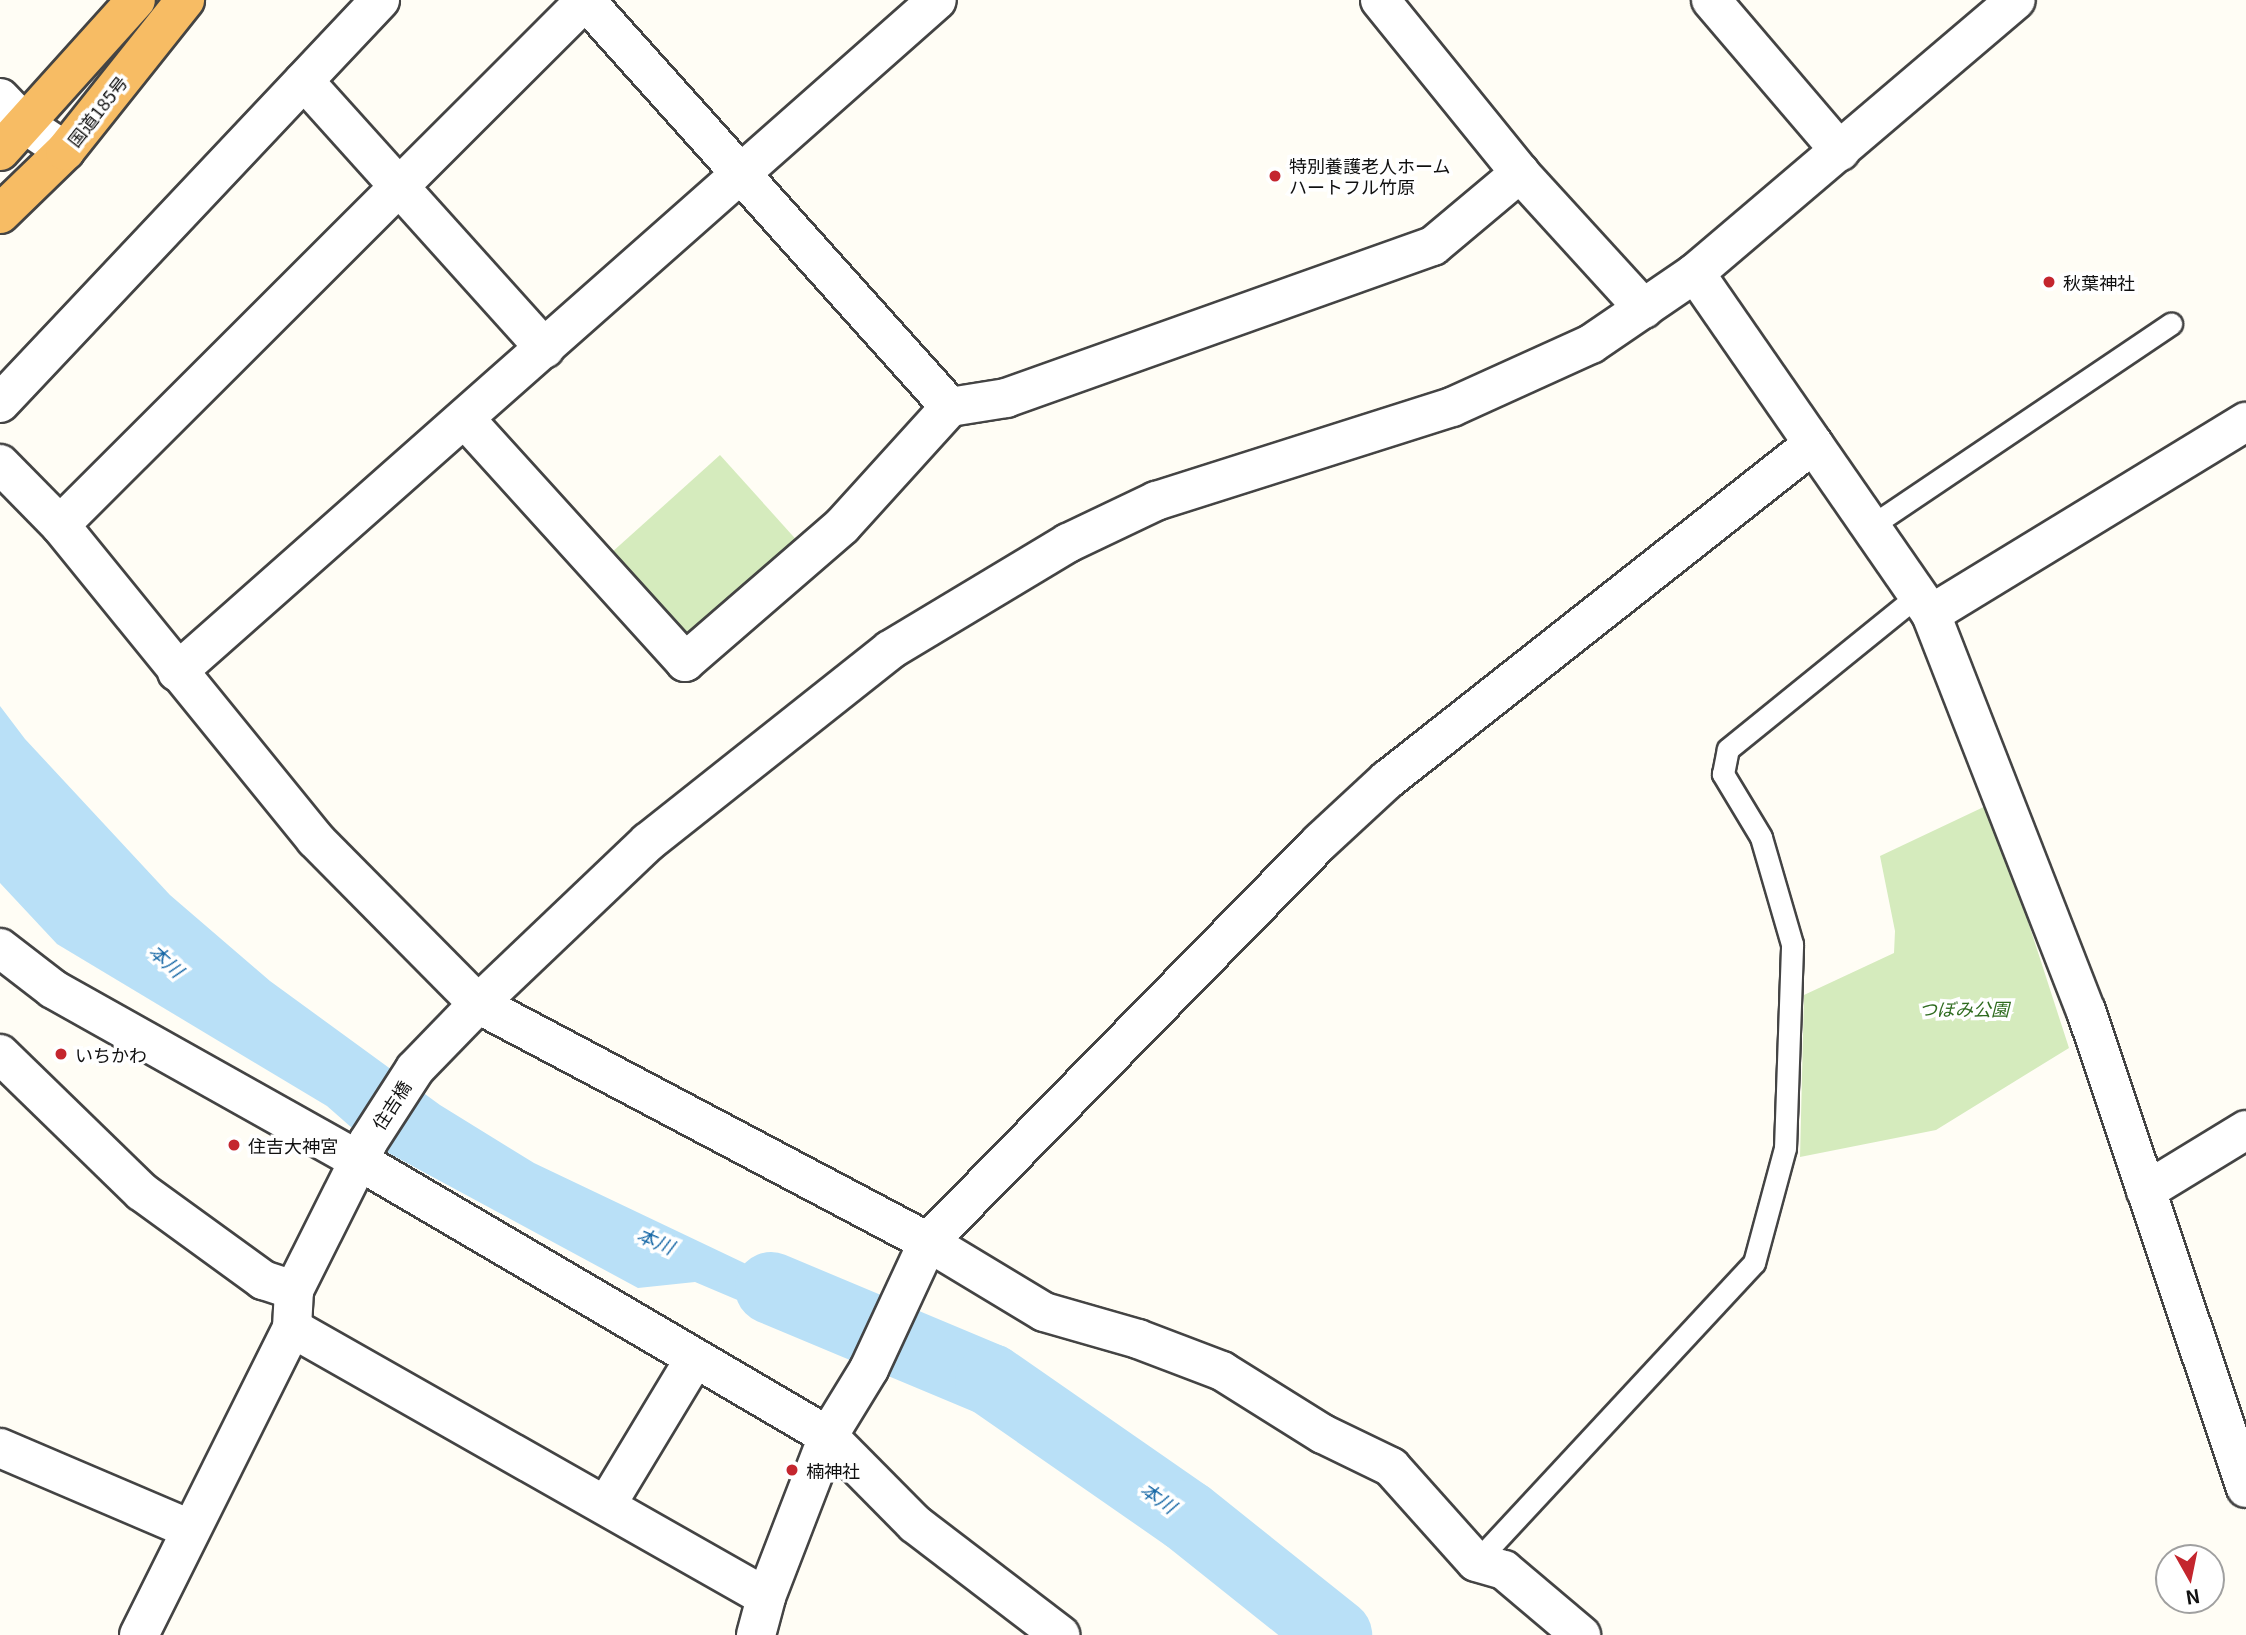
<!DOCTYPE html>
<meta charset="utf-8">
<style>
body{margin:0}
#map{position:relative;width:2246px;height:1635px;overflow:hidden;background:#fffdf5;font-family:Georgia,"Noto Sans JP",serif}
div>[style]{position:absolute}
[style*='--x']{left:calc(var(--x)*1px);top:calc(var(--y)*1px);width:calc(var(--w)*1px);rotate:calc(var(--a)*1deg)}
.green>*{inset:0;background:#d5ebbd;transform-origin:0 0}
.water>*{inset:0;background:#b9e0f7}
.river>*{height:72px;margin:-36px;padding:0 36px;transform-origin:36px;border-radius:36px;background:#b9e0f7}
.roads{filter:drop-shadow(2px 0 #444) drop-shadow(-2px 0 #444) drop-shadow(0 2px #444) drop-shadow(0 -2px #444)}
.service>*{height:21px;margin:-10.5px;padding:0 10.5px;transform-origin:10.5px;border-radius:10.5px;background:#fff}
.minor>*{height:38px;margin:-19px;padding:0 19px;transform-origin:19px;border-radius:19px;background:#fff}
.tertiary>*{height:38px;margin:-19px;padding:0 19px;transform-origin:19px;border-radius:19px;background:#fff}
.trunk>*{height:38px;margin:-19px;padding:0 19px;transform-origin:19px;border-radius:19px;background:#f7bc64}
.dots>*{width:19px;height:19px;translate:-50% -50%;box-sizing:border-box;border:4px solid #fff;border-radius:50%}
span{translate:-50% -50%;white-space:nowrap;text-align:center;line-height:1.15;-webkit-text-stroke:7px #fff;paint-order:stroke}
.street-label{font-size:18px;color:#111}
.poi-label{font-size:18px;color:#111}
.left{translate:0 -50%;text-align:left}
.park-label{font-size:18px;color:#2f6b1f;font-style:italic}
.water-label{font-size:19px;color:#1768a6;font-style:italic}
.north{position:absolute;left:2155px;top:1544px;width:70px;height:70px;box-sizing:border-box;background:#fff;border:2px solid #a0a0a0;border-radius:50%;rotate:171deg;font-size:19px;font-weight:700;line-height:28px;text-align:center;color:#111}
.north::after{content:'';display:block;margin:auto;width:24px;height:32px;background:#c4262e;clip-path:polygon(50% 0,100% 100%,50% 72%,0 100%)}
</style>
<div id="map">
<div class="green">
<i style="left:720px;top:455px;width:119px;height:144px;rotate:48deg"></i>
<i style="clip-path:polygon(1990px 804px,2069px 1048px,1936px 1130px,1800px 1157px,1804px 995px,1894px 953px,1895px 931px,1880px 856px)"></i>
</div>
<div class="water">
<i style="clip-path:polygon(0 706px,25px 739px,170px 895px,270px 981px,440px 1105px,534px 1163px,866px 1321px,853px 1349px,695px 1282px,638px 1288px,368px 1142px,327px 1106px,57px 944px,0 883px)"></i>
</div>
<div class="river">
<i style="--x:771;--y:1288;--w:238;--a:22.7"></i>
<i style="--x:991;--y:1380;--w:239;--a:34.8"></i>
<i style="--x:1187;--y:1516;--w:191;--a:38.6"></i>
</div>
<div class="roads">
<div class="service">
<i style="--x:1871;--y:526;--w:362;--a:-34"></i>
<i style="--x:1476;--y:1562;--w:408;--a:-47.1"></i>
<i style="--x:1754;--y:1263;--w:119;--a:-74.9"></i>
<i style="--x:1785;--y:1148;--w:204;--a:-88"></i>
<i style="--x:1792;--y:944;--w:111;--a:-106.2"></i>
<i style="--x:1761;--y:837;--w:74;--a:-121.1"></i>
<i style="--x:1723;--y:774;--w:25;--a:-79"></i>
<i style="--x:1728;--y:749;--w:245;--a:-39"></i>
</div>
<div class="minor">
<i style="--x:585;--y:0;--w:547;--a:48.11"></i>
<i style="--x:1711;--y:0;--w:199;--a:49.5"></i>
<i style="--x:304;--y:81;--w:360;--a:48"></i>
<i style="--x:0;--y:98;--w:37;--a:46"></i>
<i style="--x:26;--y:125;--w:47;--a:33.7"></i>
<i style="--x:0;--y:403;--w:554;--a:-46.68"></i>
<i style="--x:465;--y:419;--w:328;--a:47.8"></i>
<i style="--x:685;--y:662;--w:208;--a:-40.9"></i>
<i style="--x:842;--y:526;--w:161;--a:-47.8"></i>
<i style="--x:950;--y:407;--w:57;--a:-9.1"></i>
<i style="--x:1006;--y:398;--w:453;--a:-19.6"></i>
<i style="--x:1433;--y:246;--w:114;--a:-40"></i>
<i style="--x:0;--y:464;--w:86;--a:45.5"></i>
<i style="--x:60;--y:525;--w:405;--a:50.9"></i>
<i style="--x:315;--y:839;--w:232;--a:45.3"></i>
<i style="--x:478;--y:1004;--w:509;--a:27.87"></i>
<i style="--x:928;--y:1242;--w:135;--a:31.1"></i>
<i style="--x:1044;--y:1312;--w:98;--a:16"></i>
<i style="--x:1138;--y:1339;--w:90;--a:20.9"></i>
<i style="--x:1222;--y:1371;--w:119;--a:32"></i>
<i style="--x:1323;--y:1434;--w:76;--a:25.9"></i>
<i style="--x:1391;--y:1467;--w:127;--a:48.2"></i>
<i style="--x:1476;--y:1562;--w:29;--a:16"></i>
<i style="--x:1504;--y:1570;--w:101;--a:40.2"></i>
<i style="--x:60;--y:525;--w:742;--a:-44.95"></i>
<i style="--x:1931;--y:614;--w:369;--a:-31.4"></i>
<i style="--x:177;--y:672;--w:1014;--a:-41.48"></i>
<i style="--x:0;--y:1054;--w:198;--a:44.2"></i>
<i style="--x:142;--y:1192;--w:150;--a:36"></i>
<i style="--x:263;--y:1280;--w:33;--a:18"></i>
<i style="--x:2146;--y:1191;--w:117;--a:-31.4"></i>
<i style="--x:292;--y:1328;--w:545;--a:29.58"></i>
<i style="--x:0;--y:1448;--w:207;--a:23.1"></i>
<i style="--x:607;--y:1504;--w:170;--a:-58.9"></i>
<i style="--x:139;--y:1635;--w:343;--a:-63.5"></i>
<i style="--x:292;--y:1328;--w:38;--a:-87"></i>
<i style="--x:294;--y:1290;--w:165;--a:-63.4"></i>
<i style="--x:368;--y:1142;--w:87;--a:-57.2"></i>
<i style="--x:415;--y:1069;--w:91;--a:-45.9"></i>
<i style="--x:756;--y:1635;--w:39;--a:-75"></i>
<i style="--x:766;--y:1597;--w:173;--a:-68.9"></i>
<i style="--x:828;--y:1436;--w:79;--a:-58.5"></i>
<i style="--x:869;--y:1369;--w:140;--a:-65.1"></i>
<i style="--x:928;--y:1242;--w:560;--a:-45.58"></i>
<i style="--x:1320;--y:842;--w:91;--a:-42.8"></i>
<i style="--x:1387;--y:780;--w:543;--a:-38.26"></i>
</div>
<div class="tertiary">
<i style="--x:1380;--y:0;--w:223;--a:51"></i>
<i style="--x:1520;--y:173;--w:184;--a:47.6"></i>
<i style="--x:1695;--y:273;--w:415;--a:55.3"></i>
<i style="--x:1931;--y:614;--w:426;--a:68.7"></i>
<i style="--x:2086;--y:1011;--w:503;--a:71.46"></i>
<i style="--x:0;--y:948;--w:67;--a:37.7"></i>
<i style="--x:53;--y:989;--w:353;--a:29.3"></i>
<i style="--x:361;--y:1162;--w:541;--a:30.4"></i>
<i style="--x:828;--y:1436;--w:124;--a:45.3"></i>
<i style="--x:915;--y:1524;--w:183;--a:37.4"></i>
<i style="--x:478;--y:1004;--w:235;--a:-43.6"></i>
<i style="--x:648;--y:842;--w:309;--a:-38.4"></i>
<i style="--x:890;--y:650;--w:208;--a:-31"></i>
<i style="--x:1068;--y:543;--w:98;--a:-25.5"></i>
<i style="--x:1156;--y:501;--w:311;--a:-17.6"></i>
<i style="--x:1452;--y:407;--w:153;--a:-24.4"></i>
<i style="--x:1591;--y:344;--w:126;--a:-34.3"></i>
<i style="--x:1695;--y:273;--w:421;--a:-40.4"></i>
</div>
<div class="trunk">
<i style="--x:0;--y:151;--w:203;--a:-48"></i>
<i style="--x:0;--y:214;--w:91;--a:-44.1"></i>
<i style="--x:65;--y:151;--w:193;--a:-51.5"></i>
</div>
</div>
<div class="dots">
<i style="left:1275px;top:176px;background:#c4262e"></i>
<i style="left:2049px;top:282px;background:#c4262e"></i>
<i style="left:61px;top:1054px;background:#c4262e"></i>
<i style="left:234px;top:1145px;background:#c4262e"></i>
<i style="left:792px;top:1470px;background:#c4262e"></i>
</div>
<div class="street-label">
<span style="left:97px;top:111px;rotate:-52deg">国道185号</span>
<span style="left:391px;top:1105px;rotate:-57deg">住吉橋</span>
</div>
<div class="poi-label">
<span class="left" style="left:1289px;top:176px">特別養護老人ホーム<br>ハートフル竹原</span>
<span class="left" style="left:2063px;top:282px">秋葉神社</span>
<span class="left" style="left:75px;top:1054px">いちかわ</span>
<span class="left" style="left:248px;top:1145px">住吉大神宮</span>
<span class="left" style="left:806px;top:1470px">楠神社</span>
</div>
<div class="park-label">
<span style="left:1964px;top:1008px">つぼみ公園</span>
</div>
<div class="water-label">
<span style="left:167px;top:960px;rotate:42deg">本川</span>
<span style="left:656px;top:1240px;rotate:23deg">本川</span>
<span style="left:1159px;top:1497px;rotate:35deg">本川</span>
</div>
<div class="north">N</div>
</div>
